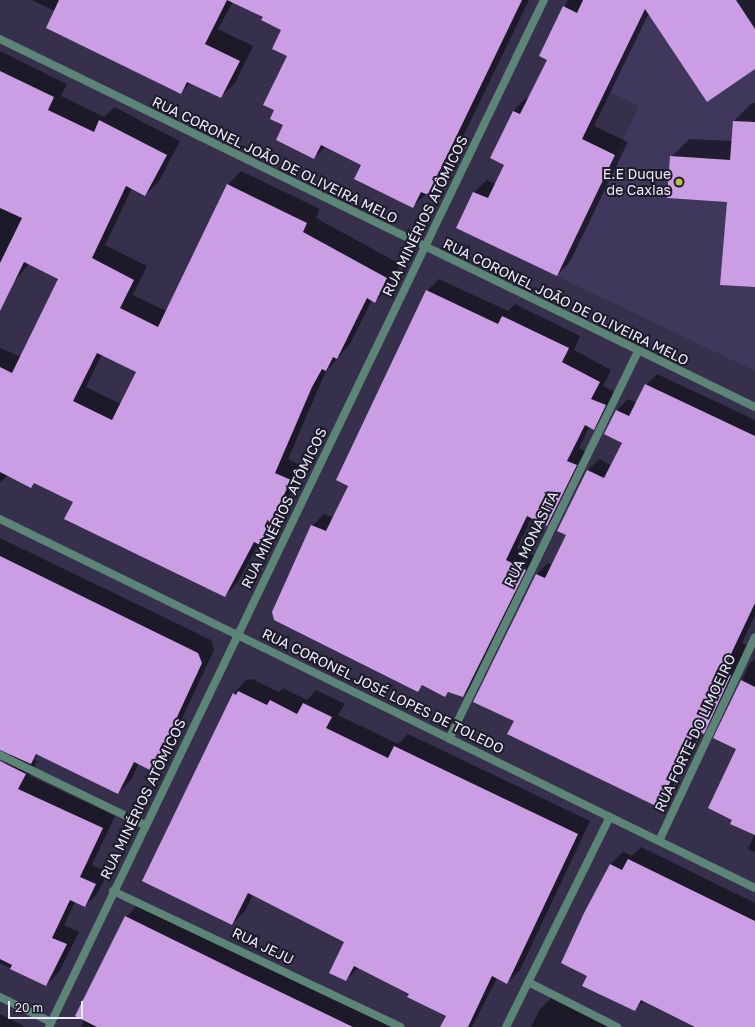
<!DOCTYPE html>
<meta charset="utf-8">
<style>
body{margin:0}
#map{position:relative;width:755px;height:1027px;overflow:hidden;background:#36304d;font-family:"Golos Text",sans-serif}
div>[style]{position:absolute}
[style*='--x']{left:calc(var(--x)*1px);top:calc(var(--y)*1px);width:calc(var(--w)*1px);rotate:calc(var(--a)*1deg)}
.built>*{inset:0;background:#3f385c}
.shadow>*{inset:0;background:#0007}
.building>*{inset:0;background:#cb9de5}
.street>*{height:8px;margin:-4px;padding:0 4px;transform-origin:4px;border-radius:4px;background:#5c8578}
.dots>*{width:11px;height:11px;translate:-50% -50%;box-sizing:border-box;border:2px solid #1d1b28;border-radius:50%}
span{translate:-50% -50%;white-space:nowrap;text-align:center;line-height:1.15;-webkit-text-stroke:4px #1d1b28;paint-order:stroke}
.street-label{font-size:14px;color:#edeafd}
.poi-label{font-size:14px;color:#edeafd}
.right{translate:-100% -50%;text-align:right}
.scale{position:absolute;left:8px;top:1001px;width:75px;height:18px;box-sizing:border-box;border:2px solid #edeafd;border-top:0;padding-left:5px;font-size:12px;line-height:14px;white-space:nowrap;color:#edeafd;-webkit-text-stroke:3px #1d1b28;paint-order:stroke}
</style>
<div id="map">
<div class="built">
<i style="clip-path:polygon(650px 0,755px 0,755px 371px,557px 276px,639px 106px,606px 90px)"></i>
</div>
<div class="shadow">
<i style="clip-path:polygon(32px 0,529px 0,442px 180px,413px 206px,362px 164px,325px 147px,314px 158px,284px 125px,275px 110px,288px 55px,283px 29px,264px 17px,233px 2px,218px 29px,253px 46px,235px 83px,221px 97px,191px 82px,181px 93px,55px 11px)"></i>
<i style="clip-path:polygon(568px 0,755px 0,755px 68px,649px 13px,594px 126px,628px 142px,570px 262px,557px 275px,458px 227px,474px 192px,487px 180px,496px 184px,505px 164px,513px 111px,526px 98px,529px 100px,548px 60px,540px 56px)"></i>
<i style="clip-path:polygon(evenodd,0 51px,67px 84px,61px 96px,104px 117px,114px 107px,180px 141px,159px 181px,145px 195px,132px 188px,105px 245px,147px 266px,133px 295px,166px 311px,228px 185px,241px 171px,320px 209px,316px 218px,400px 264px,389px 288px,375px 301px,372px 300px,350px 344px,325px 373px,288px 459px,303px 467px,273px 530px,259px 543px,238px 582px,225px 596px,74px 502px,35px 483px,31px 487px,8px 475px,0 483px,0 348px,21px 357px,59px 279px,29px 264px,12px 284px,0 278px,0 51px,102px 354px,137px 372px,121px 404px,86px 387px,102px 354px)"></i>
<i style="clip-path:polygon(752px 103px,755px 103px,755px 286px,728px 201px,671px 157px,689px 139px,733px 141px,734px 121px)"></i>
<i style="clip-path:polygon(439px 279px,508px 311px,515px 304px,580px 336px,574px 350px,611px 370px,603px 386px,617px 393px,606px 416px,594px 428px,590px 426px,579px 448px,588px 453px,559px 513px,547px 525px,532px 517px,517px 548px,537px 557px,475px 684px,463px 696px,449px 692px,445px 696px,423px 685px,418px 691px,312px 526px,324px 514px,334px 518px,427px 291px)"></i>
<i style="clip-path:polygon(evenodd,657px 374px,755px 420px,755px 615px,742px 643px,750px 647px,715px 721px,703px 732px,700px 731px,669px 794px,657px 806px,515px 721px,536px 575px,548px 563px,552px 565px,567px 535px,587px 471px,599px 459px,612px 466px,623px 442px,617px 410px,628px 399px,637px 403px,646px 385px,657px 374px,590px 471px,609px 480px,608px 481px,590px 473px,590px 471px)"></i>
<i style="clip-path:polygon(0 538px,211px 640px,214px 650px,164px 757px,152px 770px,139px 763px,131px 780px,118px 793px,39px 754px,34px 759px,37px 761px,30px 776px,115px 816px,92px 865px,108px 872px,97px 894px,85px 906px,75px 902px,64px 925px,79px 932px,59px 972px,46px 985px,0 963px,0 769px,12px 754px,0 736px)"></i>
<i style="clip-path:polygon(755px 658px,755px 852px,748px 849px,755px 834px,733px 820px,737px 748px,715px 738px,750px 663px)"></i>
<i style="clip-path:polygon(252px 679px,279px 692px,283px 688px,307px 700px,316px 690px,345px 704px,338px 715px,398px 744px,408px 734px,590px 821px,520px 970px,507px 983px,497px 978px,472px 1027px,443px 1027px,447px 1015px,359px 967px,346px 980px,346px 941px,253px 895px,245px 911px,232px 924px,143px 880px,234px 693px,246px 680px)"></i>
<i style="clip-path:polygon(641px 847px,755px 903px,755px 1027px,697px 1027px,644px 1000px,634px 1010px,588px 975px,584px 914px,611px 864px,623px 852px,632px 856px)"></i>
<i style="clip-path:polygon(139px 904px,392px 1027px,81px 1027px,126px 917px)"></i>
<i style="clip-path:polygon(552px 997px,614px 1027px,531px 1027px,540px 1009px)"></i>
<i style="clip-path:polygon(0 1014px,24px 1026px,23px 1027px,0 1027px)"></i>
</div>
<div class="building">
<i style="clip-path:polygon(59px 0,522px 0,428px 195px,421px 192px,413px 208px,354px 179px,361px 165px,321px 145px,314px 159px,276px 140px,283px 125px,270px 119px,274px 110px,263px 105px,287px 56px,272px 49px,281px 30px,261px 20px,263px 17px,227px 0,205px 44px,240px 61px,221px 98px,187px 82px,181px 94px,46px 28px)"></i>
<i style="clip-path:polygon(583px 0,736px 0,755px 29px,755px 69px,707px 102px,645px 9px,582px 139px,615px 155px,557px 276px,456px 228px,473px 192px,488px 198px,504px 165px,490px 158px,513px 111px,520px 114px,547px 60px,539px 56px,563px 6px,577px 13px)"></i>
<i style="clip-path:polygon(evenodd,0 71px,54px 97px,48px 110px,94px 132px,99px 120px,167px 155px,145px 196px,126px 186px,92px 258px,134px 280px,120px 308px,158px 327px,227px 184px,307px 223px,303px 232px,387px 278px,375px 303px,367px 298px,337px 359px,333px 357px,326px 371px,322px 369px,312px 387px,275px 473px,291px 480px,260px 545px,254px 542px,225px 597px,64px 519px,73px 502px,34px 483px,31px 488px,0 472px,0 367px,12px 373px,58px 279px,24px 262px,0 311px,0 263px,22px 218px,0 208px,0 71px,97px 353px,136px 372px,112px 420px,73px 401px,97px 353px)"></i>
<i style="clip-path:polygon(733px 121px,755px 122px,755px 287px,720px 285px,727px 202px,667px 198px,670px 156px,730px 160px)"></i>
<i style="clip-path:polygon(426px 290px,498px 324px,502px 316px,569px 348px,562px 362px,600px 382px,591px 399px,606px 405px,594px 430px,585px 425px,567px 461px,577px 465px,547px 526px,527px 516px,506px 560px,526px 570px,463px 697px,448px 692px,445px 697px,422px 685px,418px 692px,274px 620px,272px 612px,311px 525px,326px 531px,348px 486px,336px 480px)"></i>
<i style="clip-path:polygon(645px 384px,755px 436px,755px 603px,723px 671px,731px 675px,704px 734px,696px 730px,658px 807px,507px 734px,514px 721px,473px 702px,536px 574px,545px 578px,566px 535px,557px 531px,587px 470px,604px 478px,622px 443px,604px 434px,616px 410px,629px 416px)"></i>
<i style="clip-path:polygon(0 556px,198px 653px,202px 663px,152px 771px,134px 762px,118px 794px,36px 754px,31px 764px,0 750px)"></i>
<i style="clip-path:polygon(741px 680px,755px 687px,755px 835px,730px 824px,732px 820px,708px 808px,736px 749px,713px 738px)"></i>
<i style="clip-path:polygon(238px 691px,267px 705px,270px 700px,297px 714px,303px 703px,332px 717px,326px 728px,388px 758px,394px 746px,578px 834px,507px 984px,492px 976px,468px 1027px,440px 1027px,446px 1016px,407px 997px,409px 994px,354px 966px,346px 981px,329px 973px,344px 942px,248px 893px,232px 925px,142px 881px,233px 693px,236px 695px)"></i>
<i style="clip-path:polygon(0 761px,26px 774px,18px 789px,103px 828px,80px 877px,96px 884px,85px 907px,70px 900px,52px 938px,67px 944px,46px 986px,10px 969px,12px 965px,0 959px)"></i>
<i style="clip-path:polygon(628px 859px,755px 921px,755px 1027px,695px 1027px,641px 1000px,635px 1011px,582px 986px,587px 976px,561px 963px,584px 913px,610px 864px,622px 870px)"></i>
<i style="clip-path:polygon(125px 916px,245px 975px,353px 1027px,97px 1027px,75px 1016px)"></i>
</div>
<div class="street">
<i style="--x:0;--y:39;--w:840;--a:25.99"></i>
<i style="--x:0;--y:519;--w:840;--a:26.05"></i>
<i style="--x:449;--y:739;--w:431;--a:-64"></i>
<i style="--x:0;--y:755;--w:161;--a:25.8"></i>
<i style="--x:659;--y:841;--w:225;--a:-64.8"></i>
<i style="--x:113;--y:891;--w:318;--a:25.3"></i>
<i style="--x:528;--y:982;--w:100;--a:26.8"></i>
<i style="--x:0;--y:997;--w:57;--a:26.1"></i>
<i style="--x:49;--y:1027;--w:1140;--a:-64.27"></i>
<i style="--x:506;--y:1027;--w:234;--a:-63.7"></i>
</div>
<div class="dots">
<i style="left:679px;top:182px;background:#b9c046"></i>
</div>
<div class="street-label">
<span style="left:275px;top:160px;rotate:26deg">RUA CORONEL JOÃO DE OLIVEIRA MELO</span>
<span style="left:425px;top:216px;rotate:-64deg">RUA MINÉRIOS ATÔMICOS</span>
<span style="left:566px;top:302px;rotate:26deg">RUA CORONEL JOÃO DE OLIVEIRA MELO</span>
<span style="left:284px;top:508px;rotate:-64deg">RUA MINÉRIOS ATÔMICOS</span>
<span style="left:531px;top:539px;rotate:-64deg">RUA MONASITA</span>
<span style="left:383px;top:691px;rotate:26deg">RUA CORONEL JOSÉ LOPES DE TOLEDO</span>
<span style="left:695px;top:733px;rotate:-65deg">RUA FORTE DO LIMOEIRO</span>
<span style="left:143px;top:799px;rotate:-64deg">RUA MINÉRIOS ATÔMICOS</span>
<span style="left:263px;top:946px;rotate:26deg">RUA JEJU</span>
</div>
<div class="poi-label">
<span class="right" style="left:671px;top:182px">E.E Duque<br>de Caxias</span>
</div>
<div class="scale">20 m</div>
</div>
